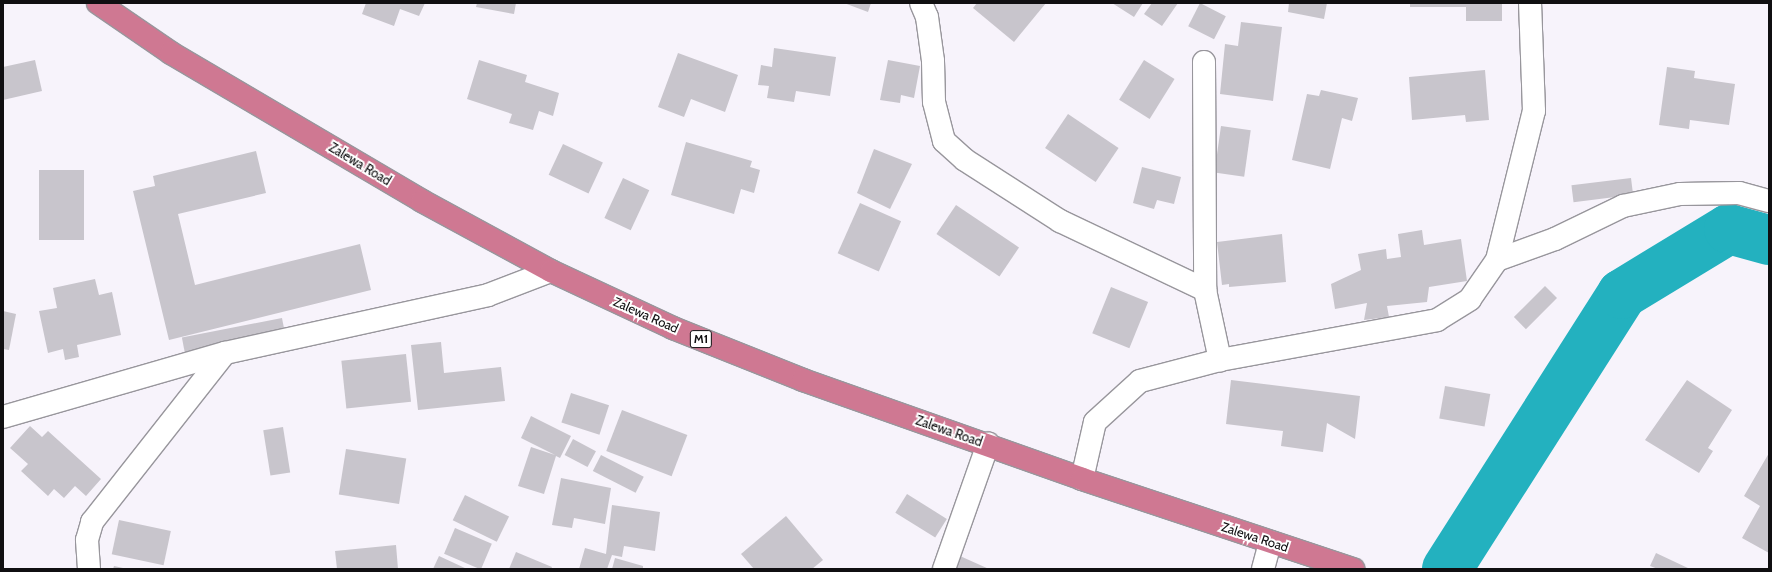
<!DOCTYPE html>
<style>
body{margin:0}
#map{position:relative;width:1772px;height:572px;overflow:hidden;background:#f7f3fb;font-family:Cabin,sans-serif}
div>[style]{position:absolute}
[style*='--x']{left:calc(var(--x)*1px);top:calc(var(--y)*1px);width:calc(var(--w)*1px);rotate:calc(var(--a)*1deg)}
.river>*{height:50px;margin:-25px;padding:0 25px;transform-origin:25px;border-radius:25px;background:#23b1bf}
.building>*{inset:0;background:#c8c5cc;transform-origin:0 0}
.roads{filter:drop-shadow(1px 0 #98969c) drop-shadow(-1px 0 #98969c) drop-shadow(0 1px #98969c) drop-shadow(0 -1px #98969c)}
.minor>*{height:22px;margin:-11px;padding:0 11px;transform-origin:11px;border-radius:11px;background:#fff}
.highway>*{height:22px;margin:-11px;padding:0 11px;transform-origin:11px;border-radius:11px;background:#cf7892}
span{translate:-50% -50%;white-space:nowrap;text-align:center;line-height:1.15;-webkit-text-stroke:4px #fff;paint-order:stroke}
.shield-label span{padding:1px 3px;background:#fff;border:1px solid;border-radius:3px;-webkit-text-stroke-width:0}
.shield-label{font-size:12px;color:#100f11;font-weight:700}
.street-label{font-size:13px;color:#100f11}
.frame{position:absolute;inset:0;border:4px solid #100f11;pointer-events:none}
</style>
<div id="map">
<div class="river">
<i style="--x:1447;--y:569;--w:326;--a:-57.5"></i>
<i style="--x:1622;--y:294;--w:125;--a:-31.3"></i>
<i style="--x:1729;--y:229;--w:41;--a:15.4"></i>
</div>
<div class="building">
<i style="clip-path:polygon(366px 3px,425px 3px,419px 16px,400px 9px,394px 26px,362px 14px)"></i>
<i style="clip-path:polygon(477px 3px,516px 3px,514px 14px,476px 7px)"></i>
<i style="clip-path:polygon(844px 3px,871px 3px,868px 12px)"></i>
<i style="clip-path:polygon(977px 3px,1046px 3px,1014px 42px,973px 8px)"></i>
<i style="clip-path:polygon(1112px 3px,1143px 3px,1134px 17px)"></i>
<i style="clip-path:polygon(1152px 3px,1178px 3px,1162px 26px,1144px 14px)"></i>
<i style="left:1200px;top:3px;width:29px;height:26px;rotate:27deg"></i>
<i style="clip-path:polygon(1289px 3px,1327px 3px,1324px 19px,1288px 12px)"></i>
<i style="clip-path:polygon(1410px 3px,1502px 3px,1502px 21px,1466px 21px,1466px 7px,1410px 7px)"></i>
<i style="clip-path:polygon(1241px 22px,1282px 27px,1273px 101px,1220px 94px,1225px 44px,1238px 46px)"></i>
<i style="clip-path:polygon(774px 48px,836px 57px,830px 96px,796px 91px,794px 102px,767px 98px,769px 86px,758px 85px,761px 65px,772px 67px)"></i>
<i style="clip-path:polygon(678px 53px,738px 75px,725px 112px,691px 99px,684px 117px,658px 107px)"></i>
<i style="clip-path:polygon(35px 60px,42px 91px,3px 100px,3px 67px)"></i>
<i style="clip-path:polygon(479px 60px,527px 75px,525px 82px,559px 93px,553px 116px,539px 111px,533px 130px,509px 123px,512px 114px,467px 99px)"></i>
<i style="clip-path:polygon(888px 60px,920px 66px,914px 98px,901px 95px,900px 103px,880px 100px)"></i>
<i style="left:1144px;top:60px;width:36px;height:47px;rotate:32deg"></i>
<i style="clip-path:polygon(1667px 67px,1695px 71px,1694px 78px,1735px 84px,1729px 125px,1690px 120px,1689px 129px,1659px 125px)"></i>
<i style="clip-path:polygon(1485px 70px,1489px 120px,1466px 122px,1465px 115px,1412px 120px,1409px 77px)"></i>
<i style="clip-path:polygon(1321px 90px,1358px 98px,1352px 121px,1342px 118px,1330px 169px,1292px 160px,1307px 94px,1319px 96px)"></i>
<i style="left:1068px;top:114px;width:61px;height:41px;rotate:34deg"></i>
<i style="left:1221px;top:126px;width:30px;height:47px;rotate:8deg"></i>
<i style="clip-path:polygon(686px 142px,752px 161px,750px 167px,760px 170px,754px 193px,741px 189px,734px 214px,671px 195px)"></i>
<i style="left:563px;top:144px;width:44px;height:34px;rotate:25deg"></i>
<i style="clip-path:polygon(874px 149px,912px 164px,890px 209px,857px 193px)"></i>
<i style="clip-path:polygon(256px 151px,266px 193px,178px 214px,195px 285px,360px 244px,371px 290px,169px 340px,133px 191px,155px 186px,153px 176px)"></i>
<i style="clip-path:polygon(1142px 167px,1181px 177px,1174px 204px,1157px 200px,1154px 209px,1133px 203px)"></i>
<i style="left:84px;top:170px;width:70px;height:45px;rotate:90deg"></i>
<i style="left:623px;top:178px;width:29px;height:44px;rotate:25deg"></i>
<i style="left:1631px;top:178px;width:17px;height:60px;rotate:83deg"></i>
<i style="left:860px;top:203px;width:45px;height:55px;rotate:24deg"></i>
<i style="left:956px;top:205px;width:76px;height:35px;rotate:34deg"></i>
<i style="clip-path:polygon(1422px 230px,1424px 245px,1461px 239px,1467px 281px,1429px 287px,1427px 302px,1387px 306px,1389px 317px,1364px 320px,1367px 303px,1335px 309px,1331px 284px,1361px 270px,1358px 254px,1386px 249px,1387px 259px,1401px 257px,1398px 234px)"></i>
<i style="clip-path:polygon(1282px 234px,1286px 282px,1229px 287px,1229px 284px,1222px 285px,1217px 242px)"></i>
<i style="clip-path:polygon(95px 279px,99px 295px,112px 292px,121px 335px,77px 345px,79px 357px,65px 360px,63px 349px,48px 353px,39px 311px,57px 308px,53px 288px)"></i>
<i style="left:1545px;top:286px;width:17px;height:44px;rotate:45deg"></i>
<i style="left:1111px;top:287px;width:40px;height:50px;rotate:22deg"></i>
<i style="clip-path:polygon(3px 311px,16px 314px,9px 350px,3px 349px)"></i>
<i style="left:282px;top:318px;width:16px;height:102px;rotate:79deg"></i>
<i style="clip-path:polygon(441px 342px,444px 373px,501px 367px,505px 401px,418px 410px,411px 345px)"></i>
<i style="left:406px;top:354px;width:48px;height:65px;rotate:84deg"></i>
<i style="clip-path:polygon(1231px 380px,1360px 396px,1355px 439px,1327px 423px,1323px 452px,1281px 446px,1283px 431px,1226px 424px)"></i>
<i style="clip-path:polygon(1687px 380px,1732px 410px,1708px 448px,1713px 451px,1699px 473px,1645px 440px)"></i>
<i style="left:1445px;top:386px;width:46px;height:33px;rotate:10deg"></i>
<i style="left:571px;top:393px;width:40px;height:31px;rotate:18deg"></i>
<i style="left:622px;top:410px;width:70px;height:44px;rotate:21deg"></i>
<i style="clip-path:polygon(531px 416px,571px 436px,560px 458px,556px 456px,544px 494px,518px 486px,531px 447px,555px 455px,521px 438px)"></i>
<i style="clip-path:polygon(30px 426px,42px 437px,48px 431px,101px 479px,86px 496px,75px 486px,64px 498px,54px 489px,48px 496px,21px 471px,28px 464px,10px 448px)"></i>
<i style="left:283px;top:427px;width:46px;height:20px;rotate:81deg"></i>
<i style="left:573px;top:439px;width:26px;height:18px;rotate:28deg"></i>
<i style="left:346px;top:449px;width:61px;height:46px;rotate:9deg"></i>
<i style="clip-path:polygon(1769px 453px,1769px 553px,1742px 538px,1760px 506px,1744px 496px)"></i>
<i style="left:601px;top:455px;width:48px;height:18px;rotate:27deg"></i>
<i style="clip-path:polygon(561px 478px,611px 488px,605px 524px,574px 518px,572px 528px,552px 525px)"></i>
<i style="left:907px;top:494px;width:47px;height:22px;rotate:32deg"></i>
<i style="left:465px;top:495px;width:49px;height:28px;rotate:26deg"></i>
<i style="clip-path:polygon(612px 505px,660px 512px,655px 551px,624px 546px,622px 557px,612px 555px,607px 569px,579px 569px,585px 548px,606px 554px)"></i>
<i style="clip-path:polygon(786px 516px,823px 560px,812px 569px,754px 569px,741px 554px)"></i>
<i style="left:119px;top:520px;width:53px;height:35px;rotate:12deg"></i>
<i style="left:455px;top:528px;width:40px;height:28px;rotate:23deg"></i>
<i style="clip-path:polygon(396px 545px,398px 569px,337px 569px,335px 551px)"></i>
<i style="clip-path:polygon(516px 552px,552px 567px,551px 569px,509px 569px)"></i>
<i style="clip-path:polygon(1656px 553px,1690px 569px,1658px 569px,1650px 566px)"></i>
<i style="clip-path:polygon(439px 556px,467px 569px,433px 569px)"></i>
<i style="clip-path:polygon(960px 556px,989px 569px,954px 569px)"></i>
<i style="clip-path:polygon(615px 558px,643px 566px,643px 569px,612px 569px)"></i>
<i style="clip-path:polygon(114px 566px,123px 568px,123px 569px,113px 569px)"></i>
</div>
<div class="roads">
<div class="minor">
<i style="--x:921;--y:3;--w:15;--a:67"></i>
<i style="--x:927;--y:17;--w:44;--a:82.2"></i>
<i style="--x:933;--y:61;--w:41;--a:88.6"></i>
<i style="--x:934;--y:102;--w:40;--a:75.6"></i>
<i style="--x:944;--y:141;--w:28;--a:42"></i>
<i style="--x:965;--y:160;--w:113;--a:32.7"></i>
<i style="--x:1060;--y:221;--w:161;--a:25.4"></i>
<i style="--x:1204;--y:62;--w:228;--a:89.7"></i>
<i style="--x:1205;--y:290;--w:72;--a:77.9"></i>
<i style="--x:1497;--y:260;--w:62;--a:-19.9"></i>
<i style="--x:1555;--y:239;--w:76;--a:-25.9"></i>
<i style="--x:1623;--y:206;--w:58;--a:-11.9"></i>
<i style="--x:1680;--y:194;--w:59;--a:-1"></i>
<i style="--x:1739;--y:193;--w:31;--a:15"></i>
<i style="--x:3;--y:417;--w:231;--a:-16.1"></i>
<i style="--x:225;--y:353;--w:269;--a:-12.4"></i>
<i style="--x:488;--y:295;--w:67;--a:-20.9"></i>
<i style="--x:1082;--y:479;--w:58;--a:-77.2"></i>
<i style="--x:1095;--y:422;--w:61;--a:-42.3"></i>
<i style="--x:1140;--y:381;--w:83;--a:-14.7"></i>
<i style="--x:1220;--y:360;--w:221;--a:-10.4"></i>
<i style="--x:1437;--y:320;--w:39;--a:-32"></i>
<i style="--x:1470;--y:299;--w:47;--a:-55.3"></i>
<i style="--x:1497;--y:260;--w:154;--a:-76.1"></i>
<i style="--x:1534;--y:111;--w:108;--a:-92.1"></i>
<i style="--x:89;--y:569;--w:29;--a:-94"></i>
<i style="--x:87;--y:540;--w:19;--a:-74"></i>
<i style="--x:92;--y:522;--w:215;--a:-51.8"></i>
<i style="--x:944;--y:569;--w:133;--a:-70.6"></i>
<i style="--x:1263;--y:569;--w:28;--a:-75"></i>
</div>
<div class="highway">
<i style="--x:98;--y:3;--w:88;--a:34.4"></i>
<i style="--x:171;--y:53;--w:291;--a:30.5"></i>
<i style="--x:422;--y:201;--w:147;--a:28.5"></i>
<i style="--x:551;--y:271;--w:135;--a:25"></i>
<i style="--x:673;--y:328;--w:140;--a:21.8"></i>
<i style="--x:803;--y:380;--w:296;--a:19.5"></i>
<i style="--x:1082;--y:479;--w:286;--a:18.4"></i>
</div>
</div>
<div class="shield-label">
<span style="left:701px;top:339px">M1</span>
</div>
<div class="street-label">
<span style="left:360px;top:164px;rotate:31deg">Zalewa Road</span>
<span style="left:646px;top:315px;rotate:24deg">Zalewa Road</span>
<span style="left:949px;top:431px;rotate:19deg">Zalewa Road</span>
<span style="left:1255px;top:537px;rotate:18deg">Zalewa Road</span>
</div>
<div class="frame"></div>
</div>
